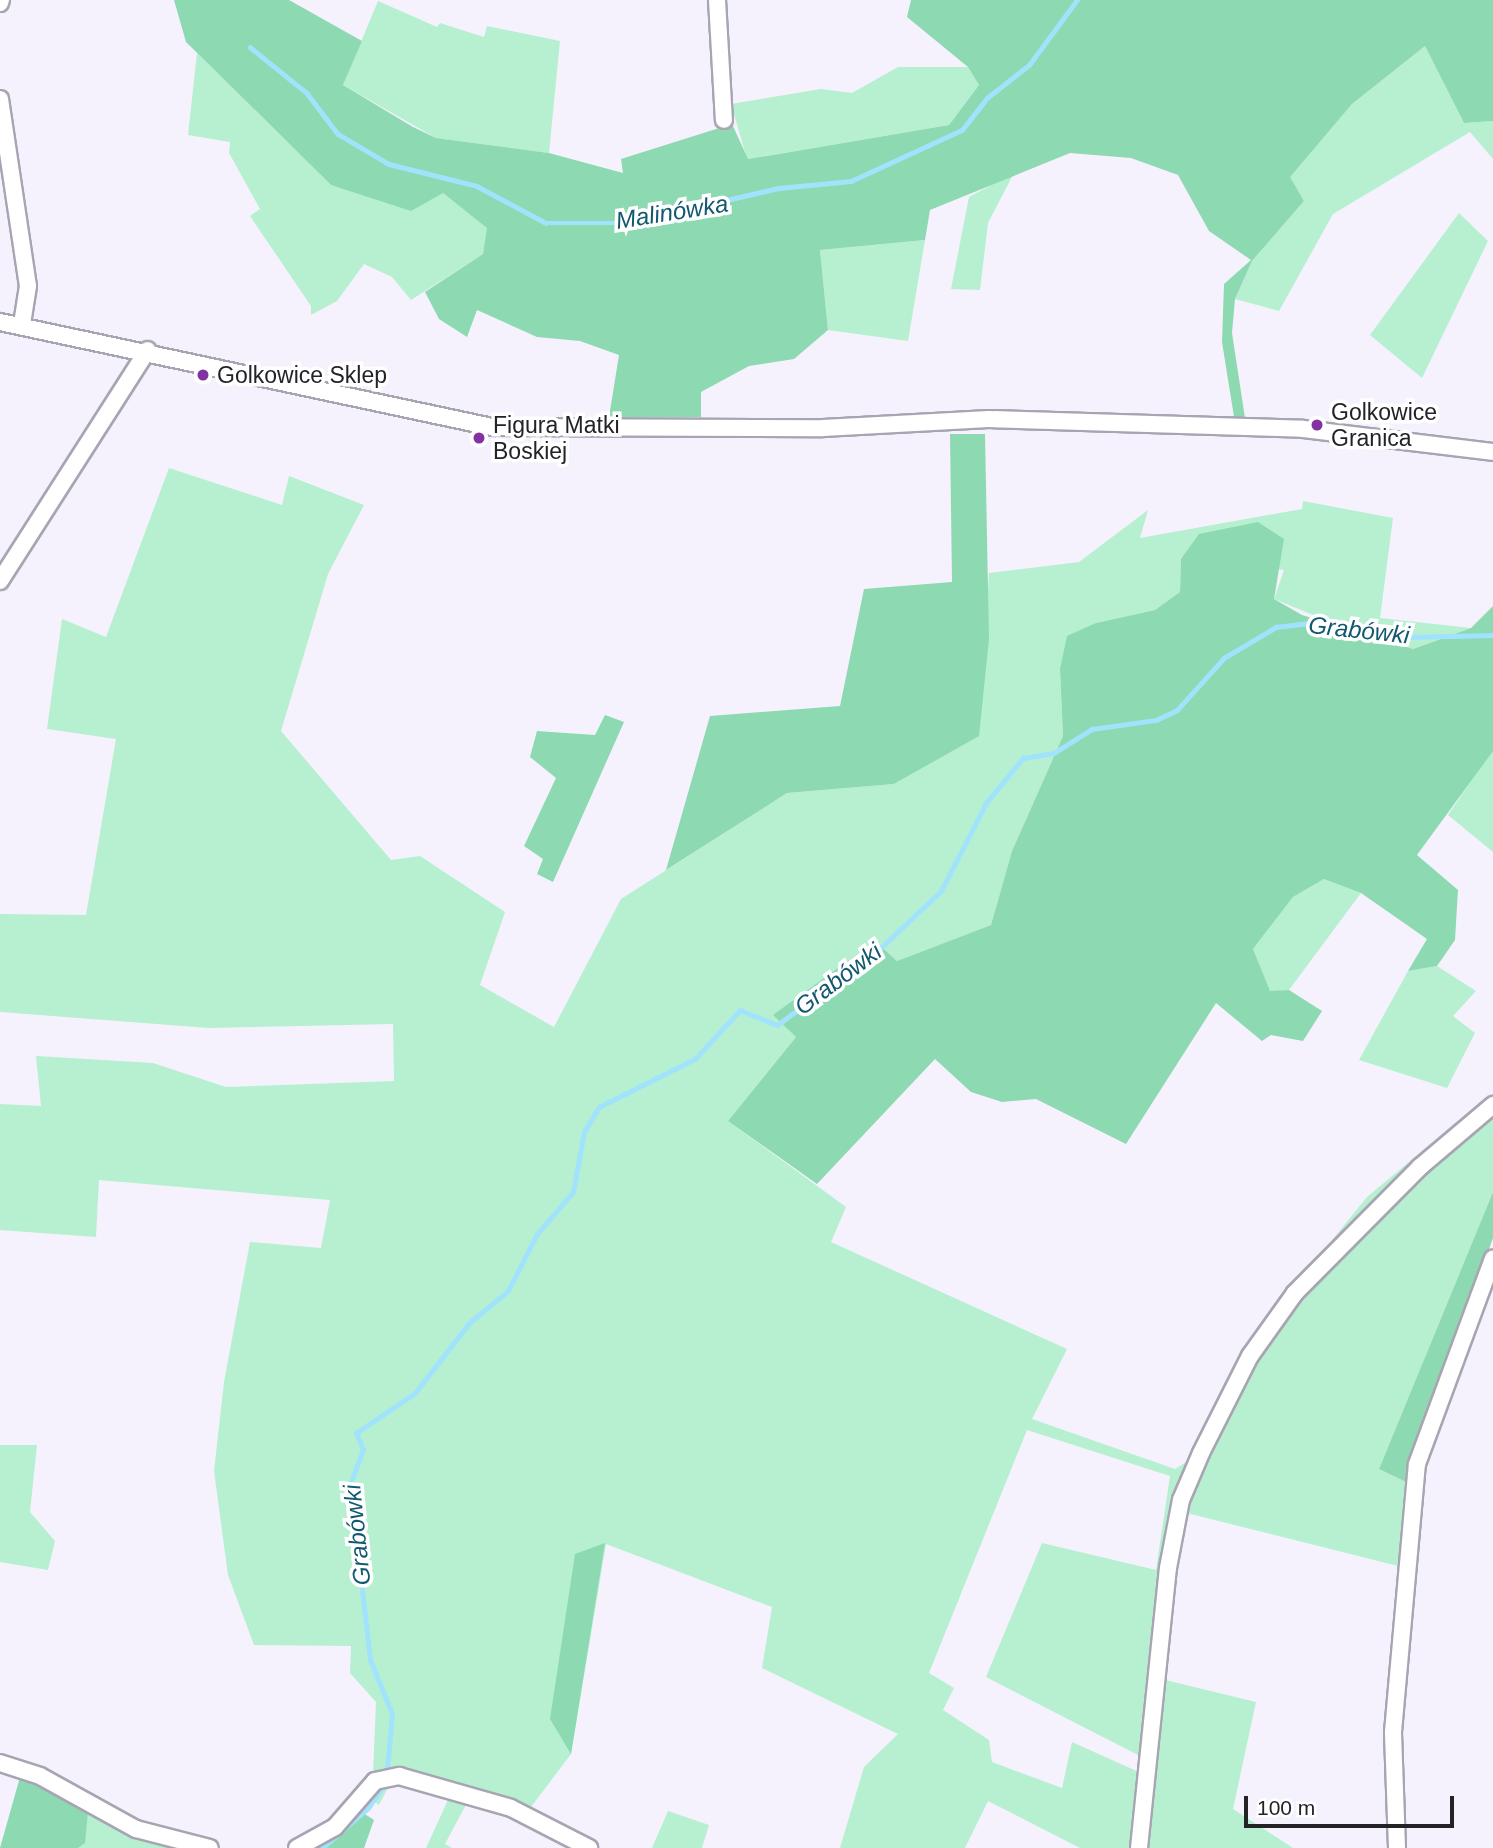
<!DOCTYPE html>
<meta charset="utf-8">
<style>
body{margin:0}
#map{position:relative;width:1493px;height:1848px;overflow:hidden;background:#f5f2fd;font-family:Arial,sans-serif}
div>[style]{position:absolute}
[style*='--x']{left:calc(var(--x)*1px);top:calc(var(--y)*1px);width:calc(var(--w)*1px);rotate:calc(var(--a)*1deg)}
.green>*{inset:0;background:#b6f0d0}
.forest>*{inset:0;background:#8dd9b1}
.stream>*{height:4.5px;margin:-2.25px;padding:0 2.25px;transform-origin:2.25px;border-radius:2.25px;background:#a1e3fd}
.roads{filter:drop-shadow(2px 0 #a8a5b2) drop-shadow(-2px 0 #a8a5b2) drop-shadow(0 2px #a8a5b2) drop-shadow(0 -2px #a8a5b2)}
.minor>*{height:16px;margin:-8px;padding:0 8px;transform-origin:8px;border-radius:8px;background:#fff}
.dots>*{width:19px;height:19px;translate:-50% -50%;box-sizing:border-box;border:4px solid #fff;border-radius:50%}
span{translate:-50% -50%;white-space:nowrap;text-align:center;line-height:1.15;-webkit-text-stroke:7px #fff;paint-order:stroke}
.poi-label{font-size:23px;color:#232227}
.left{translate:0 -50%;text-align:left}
.water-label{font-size:24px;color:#12586e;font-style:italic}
.scale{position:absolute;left:1244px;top:1796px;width:210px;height:32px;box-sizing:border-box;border:4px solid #232227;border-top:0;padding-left:9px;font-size:21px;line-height:24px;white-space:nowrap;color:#232227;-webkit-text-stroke:5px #fff;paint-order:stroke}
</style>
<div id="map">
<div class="green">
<i style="clip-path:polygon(378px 1px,437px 27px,440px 23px,484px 37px,487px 26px,560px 41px,549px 153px,436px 138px,343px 85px)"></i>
<i style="clip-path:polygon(1425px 46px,1464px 123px,1493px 121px,1493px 159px,1470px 132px,1333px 214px,1279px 311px,1235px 299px,1252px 261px,1304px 201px,1289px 177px,1352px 104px)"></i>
<i style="clip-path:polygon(197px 53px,331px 185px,443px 193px,488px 228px,483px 254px,411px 300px,392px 277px,364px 264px,337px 301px,311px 315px,311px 306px,250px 216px,260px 209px,229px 153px,230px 142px,188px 135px)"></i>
<i style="clip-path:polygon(898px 67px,968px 67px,979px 85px,949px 125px,747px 159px,731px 104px,821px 89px,852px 93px)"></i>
<i style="clip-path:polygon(1014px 173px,988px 223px,980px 290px,951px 289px,969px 197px)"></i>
<i style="clip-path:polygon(1459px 213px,1488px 241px,1422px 378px,1370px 335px)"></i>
<i style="clip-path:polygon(925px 240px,908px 341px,828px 330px,820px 250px)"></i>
<i style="clip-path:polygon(169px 468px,282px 505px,289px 476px,364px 505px,328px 574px,281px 731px,391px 860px,420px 856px,505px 912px,480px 985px,554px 1027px,621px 899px,787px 793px,894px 784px,978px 736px,989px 573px,1079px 562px,1148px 510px,1140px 538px,1302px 509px,1303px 501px,1393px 518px,1380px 618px,1471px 628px,1413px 649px,1384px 644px,1274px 599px,1284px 570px,1181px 559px,1180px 592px,1155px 610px,1096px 623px,1060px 669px,1063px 736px,1012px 851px,991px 925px,897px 961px,874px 941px,774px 1015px,796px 1037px,728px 1121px,846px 1207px,831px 1242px,1067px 1349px,1032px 1419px,1175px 1469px,1188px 1461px,1165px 1572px,1142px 1757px,986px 1677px,1042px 1543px,1156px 1570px,1170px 1476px,1027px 1430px,929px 1673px,954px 1688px,943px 1710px,989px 1740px,992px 1762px,1062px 1788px,1072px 1742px,1141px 1773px,1135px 1848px,1080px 1848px,988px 1801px,965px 1848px,840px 1848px,864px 1767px,898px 1734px,762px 1668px,772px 1607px,606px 1544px,571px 1754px,528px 1811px,373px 1774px,376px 1702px,350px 1673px,351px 1646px,254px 1645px,228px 1575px,214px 1471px,224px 1382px,250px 1242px,321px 1248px,330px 1200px,99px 1180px,96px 1237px,0 1230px,0 1104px,41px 1106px,36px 1056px,153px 1063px,226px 1087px,394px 1081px,393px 1024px,209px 1028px,0 1012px,0 914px,86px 915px,116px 739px,47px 729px,62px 619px,106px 637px)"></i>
<i style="clip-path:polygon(1492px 750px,1493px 751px,1493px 852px,1448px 815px)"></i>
<i style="clip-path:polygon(1324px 879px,1361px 893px,1289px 990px,1269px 992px,1253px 949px,1293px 897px)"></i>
<i style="clip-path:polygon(1437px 966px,1476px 991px,1453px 1016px,1475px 1033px,1447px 1088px,1359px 1060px,1408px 971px)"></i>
<i style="clip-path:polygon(1493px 1110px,1493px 1192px,1379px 1469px,1406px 1482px,1398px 1566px,1183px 1512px,1242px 1380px,1276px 1328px,1338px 1252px)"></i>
<i style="clip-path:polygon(1458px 1121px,1295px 1288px,1256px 1334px,1367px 1197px)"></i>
<i style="clip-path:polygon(0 1445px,37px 1445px,30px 1512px,55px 1541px,48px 1570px,0 1562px)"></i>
<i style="clip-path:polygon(1157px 1678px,1256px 1702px,1233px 1809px,1293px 1848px,1141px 1848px)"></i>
<i style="clip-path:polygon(398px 1779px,469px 1799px,445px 1844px,452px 1848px,426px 1848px,448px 1800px,402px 1785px,388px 1788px,379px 1805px,367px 1797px,381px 1783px)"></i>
<i style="clip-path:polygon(668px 1811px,709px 1825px,702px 1848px,652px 1848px)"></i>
<i style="clip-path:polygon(88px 1812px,120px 1827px,188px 1848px,78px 1848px)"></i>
</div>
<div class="forest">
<i style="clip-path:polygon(174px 0,289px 0,362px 41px,343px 85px,413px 127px,436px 138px,549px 153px,623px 173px,621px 159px,732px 124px,748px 159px,949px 125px,979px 85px,968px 67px,907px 17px,911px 0,1493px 0,1493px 121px,1464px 123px,1425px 46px,1352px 104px,1290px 177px,1304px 201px,1252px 261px,1235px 299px,1232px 333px,1245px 418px,1234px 417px,1222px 342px,1224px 284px,1251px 260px,1209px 231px,1178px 175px,1131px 158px,1070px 153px,930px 210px,925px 240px,820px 250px,828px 330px,794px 359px,749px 366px,701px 392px,701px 417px,609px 417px,619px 355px,580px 341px,537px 337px,477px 310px,467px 337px,439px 319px,425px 292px,483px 254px,487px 228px,443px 193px,411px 211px,331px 185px,186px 42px)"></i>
<i style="clip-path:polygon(950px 434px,985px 434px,989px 639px,979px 736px,894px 784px,787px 793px,666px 870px,710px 716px,840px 706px,864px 589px,952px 582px)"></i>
<i style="clip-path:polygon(1258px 522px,1284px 539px,1274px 599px,1302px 615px,1413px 649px,1471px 628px,1493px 606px,1493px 751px,1417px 855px,1458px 890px,1455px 940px,1437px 966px,1408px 971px,1427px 939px,1361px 893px,1324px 879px,1293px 897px,1253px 949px,1270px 991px,1289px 990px,1322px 1011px,1303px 1041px,1271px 1035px,1262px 1041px,1216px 1003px,1126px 1144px,1036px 1099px,1002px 1102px,971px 1092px,935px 1059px,817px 1184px,728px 1121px,796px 1037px,773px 1015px,875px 941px,897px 961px,991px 925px,1012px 851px,1063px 736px,1060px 669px,1067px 636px,1096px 623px,1155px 610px,1180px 592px,1181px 559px,1199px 534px)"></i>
<i style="clip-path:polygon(605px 715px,624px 722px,553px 882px,537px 874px,543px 859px,524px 846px,556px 778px,530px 757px,537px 731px,595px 735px)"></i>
<i style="clip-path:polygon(1493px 1192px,1493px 1238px,1406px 1482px,1379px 1469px)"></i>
<i style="clip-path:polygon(605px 1543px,571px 1754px,550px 1719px,575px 1554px)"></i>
<i style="clip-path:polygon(20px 1777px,88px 1812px,85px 1843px,78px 1848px,0 1848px)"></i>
<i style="clip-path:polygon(357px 1809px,374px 1820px,364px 1848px,306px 1848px)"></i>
</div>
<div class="stream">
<i style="--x:250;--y:47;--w:73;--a:38.9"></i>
<i style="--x:307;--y:93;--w:51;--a:52.9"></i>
<i style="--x:338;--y:134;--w:59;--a:30.5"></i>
<i style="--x:389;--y:164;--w:91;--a:14"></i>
<i style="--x:477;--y:186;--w:78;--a:28.2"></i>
<i style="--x:546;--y:223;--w:82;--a:0"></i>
<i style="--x:628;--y:223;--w:155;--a:-13.1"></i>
<i style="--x:779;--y:188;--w:72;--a:-5.6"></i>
<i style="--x:851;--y:181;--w:122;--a:-24.7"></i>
<i style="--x:962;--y:130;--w:41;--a:-52"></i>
<i style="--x:987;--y:98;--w:53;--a:-38.2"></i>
<i style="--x:1029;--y:65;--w:81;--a:-53.6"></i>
<i style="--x:387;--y:1770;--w:56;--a:-84.9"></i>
<i style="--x:392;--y:1714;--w:58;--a:-112.2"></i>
<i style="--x:370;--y:1660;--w:176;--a:-96.5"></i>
<i style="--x:350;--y:1485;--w:37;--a:-70"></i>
<i style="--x:363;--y:1450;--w:18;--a:-112"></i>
<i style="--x:356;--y:1433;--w:71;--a:-34.1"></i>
<i style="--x:415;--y:1393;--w:90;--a:-52.2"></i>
<i style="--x:470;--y:1322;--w:49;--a:-39.2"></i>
<i style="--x:508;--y:1291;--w:64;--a:-63"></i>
<i style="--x:537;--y:1234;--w:55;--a:-49.4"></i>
<i style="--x:573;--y:1192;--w:61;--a:-79.6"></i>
<i style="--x:584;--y:1132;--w:29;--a:-59"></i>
<i style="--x:599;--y:1107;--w:107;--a:-26.6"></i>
<i style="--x:695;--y:1059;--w:67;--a:-47.4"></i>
<i style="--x:740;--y:1010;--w:40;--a:22"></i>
<i style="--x:777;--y:1025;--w:116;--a:-35.9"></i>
<i style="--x:871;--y:957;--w:96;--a:-43.3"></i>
<i style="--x:941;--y:891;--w:99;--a:-62.9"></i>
<i style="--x:986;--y:803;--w:58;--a:-50.6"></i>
<i style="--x:1023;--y:758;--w:31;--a:-9"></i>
<i style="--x:1054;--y:753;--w:45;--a:-32.3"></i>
<i style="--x:1092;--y:729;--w:65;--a:-8"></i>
<i style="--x:1156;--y:720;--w:23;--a:-25"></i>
<i style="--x:1177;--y:710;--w:70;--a:-47.9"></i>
<i style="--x:1224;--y:658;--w:61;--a:-30.8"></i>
<i style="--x:1276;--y:627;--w:31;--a:-7"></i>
<i style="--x:1307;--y:623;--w:102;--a:7.9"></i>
<i style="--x:1408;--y:637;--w:85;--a:-1.3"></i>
<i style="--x:322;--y:1848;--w:61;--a:-41"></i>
<i style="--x:368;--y:1808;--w:29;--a:-55"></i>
</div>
<div class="roads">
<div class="minor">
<i style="--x:717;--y:0;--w:120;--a:86.7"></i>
<i style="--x:0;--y:3;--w:3;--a:-72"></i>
<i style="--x:0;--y:99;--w:189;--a:81.5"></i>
<i style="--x:28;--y:286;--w:39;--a:99"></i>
<i style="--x:0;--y:322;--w:503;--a:12.05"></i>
<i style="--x:492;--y:427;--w:331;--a:0.2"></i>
<i style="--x:823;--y:428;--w:166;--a:-3.1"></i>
<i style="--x:989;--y:419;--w:314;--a:1.8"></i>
<i style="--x:1303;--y:429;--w:191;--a:6.9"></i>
<i style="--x:0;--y:581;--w:274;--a:-57.4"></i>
<i style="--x:0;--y:1763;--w:42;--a:18"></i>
<i style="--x:40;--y:1776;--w:110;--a:28.9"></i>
<i style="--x:136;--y:1829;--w:76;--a:14.4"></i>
<i style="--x:297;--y:1848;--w:43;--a:-28.9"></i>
<i style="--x:335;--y:1827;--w:61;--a:-49"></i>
<i style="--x:375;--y:1781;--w:25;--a:-12"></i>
<i style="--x:399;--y:1776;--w:116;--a:15.9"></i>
<i style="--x:511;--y:1808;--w:88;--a:27.1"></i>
<i style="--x:1139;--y:1848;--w:281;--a:-84.1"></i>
<i style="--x:1168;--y:1568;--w:69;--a:-79.2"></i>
<i style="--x:1181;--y:1500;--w:51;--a:-66.9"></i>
<i style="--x:1201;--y:1453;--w:109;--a:-63.2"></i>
<i style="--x:1250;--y:1356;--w:77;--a:-54.5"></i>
<i style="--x:1295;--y:1293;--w:177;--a:-45.2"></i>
<i style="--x:1420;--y:1167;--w:96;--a:-40.3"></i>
<i style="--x:1397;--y:1848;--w:116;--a:-92"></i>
<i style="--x:1393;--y:1732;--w:269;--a:-84.9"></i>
<i style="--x:1417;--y:1464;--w:219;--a:-69.7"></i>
</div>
</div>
<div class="dots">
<i style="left:203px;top:375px;background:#8332a2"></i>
<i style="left:1317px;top:425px;background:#8332a2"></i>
<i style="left:479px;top:438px;background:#8332a2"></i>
</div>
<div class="poi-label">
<span class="left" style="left:217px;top:375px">Golkowice Sklep</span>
<span class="left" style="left:1331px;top:425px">Golkowice<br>Granica</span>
<span class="left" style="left:493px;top:438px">Figura Matki<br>Boskiej</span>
</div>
<div class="water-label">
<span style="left:672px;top:212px;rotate:-9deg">Malinówka</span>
<span style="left:1359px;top:630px;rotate:6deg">Grabówki</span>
<span style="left:838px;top:979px;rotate:-37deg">Grabówki</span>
<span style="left:357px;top:1535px;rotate:-96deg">Grabówki</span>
</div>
<div class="scale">100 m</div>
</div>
